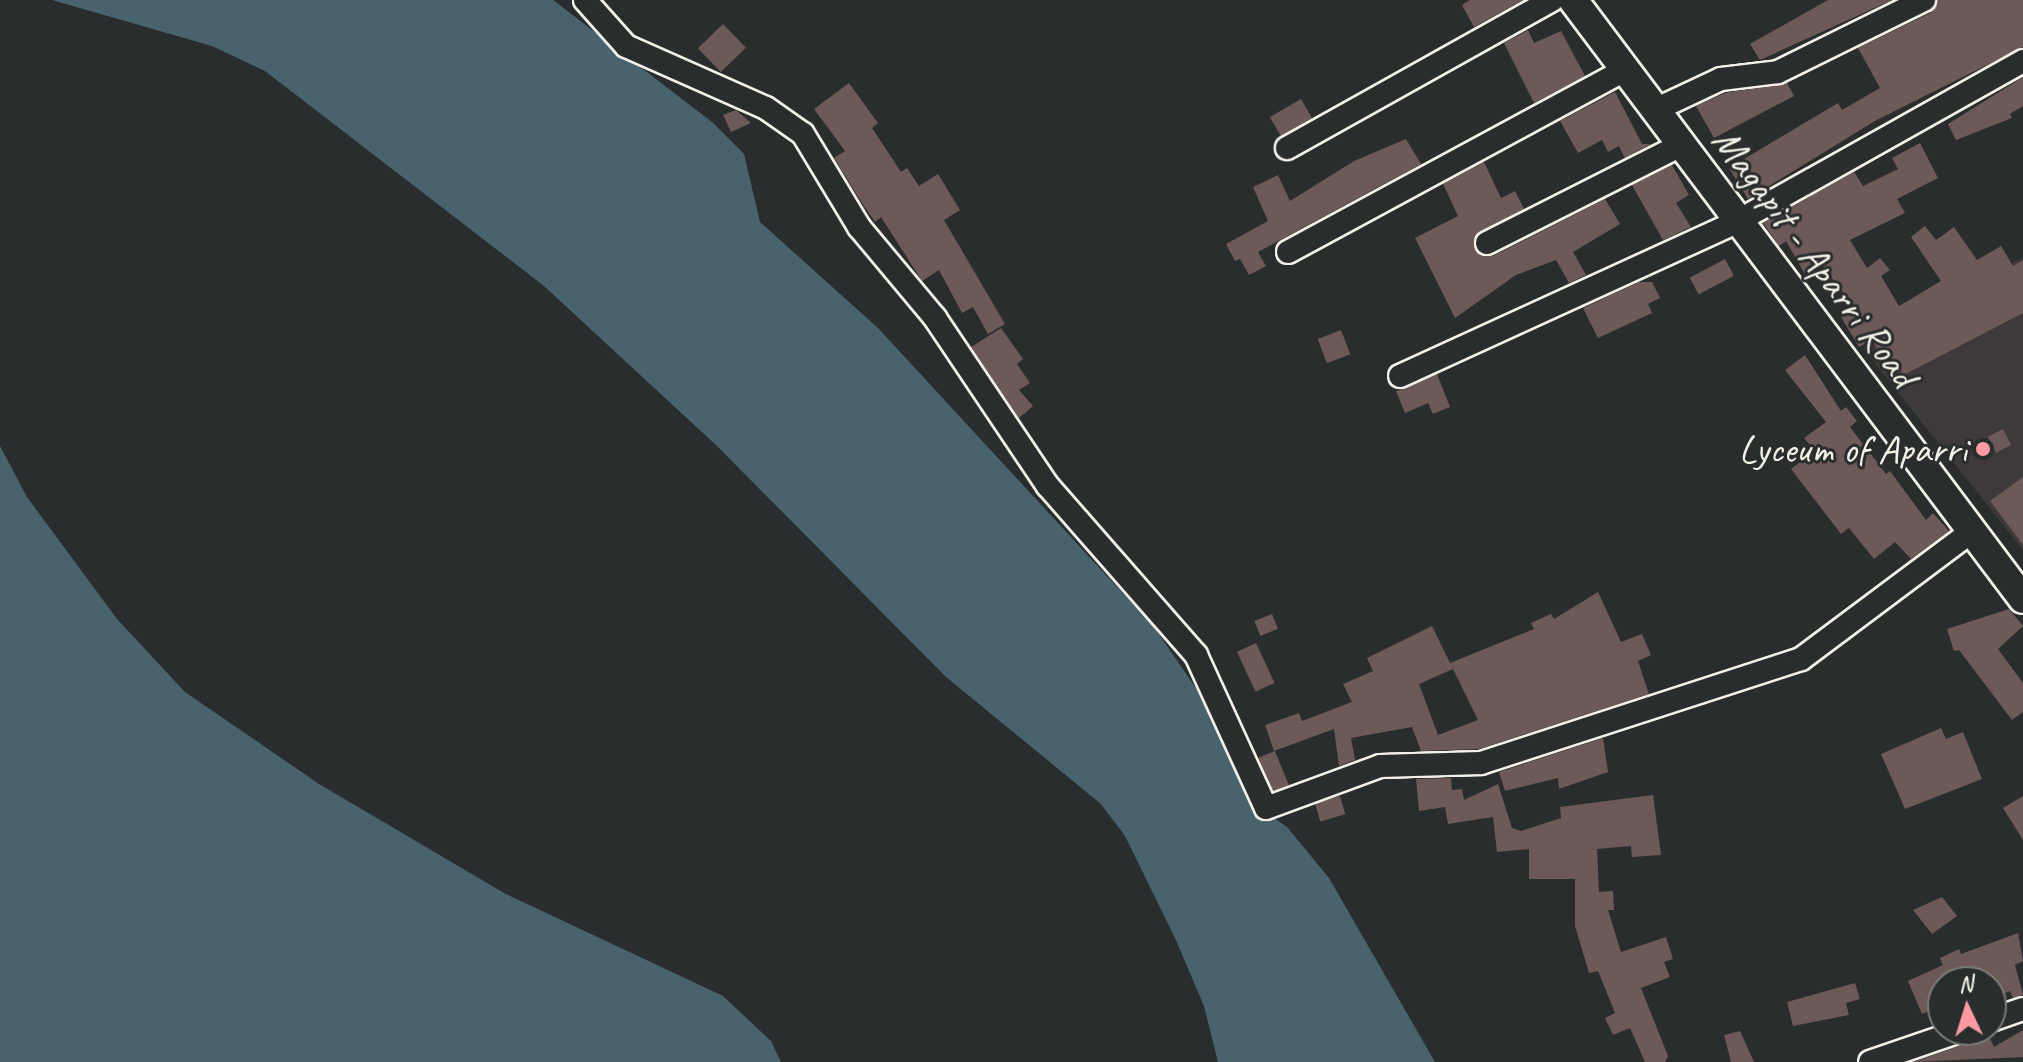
<!DOCTYPE html>
<style>
body{margin:0}
#map{position:relative;width:2023px;height:1062px;overflow:hidden;background:#2a2d2e;font-family:Caveat,sans-serif}
div>[style]{position:absolute}
[style*='--x']{left:calc(var(--x)*1px);top:calc(var(--y)*1px);width:calc(var(--w)*1px);rotate:calc(var(--a)*1deg)}
.built>*{inset:0;background:#3e3a3b}
.water>*{inset:0;background:#48636d}
.building>*{inset:0;background:#6c5958;transform-origin:0 0}
.roads{filter:drop-shadow(2px 0 #f4f1e8) drop-shadow(-2px 0 #f4f1e8) drop-shadow(0 2px #f4f1e8) drop-shadow(0 -2px #f4f1e8)}
.minor>*{height:22px;margin:-11px;padding:0 11px;transform-origin:11px;border-radius:11px;background:#2a2d2e}
.major>*{height:28px;margin:-14px;padding:0 14px;transform-origin:14px;border-radius:14px;background:#2a2d2e}
.dots>*{width:22px;height:22px;translate:-50% -50%;box-sizing:border-box;border:4px solid #2a2d2e;border-radius:50%}
span{translate:-50% -50%;white-space:nowrap;text-align:center;line-height:1.15;-webkit-text-stroke:6px #2a2d2e;paint-order:stroke}
.street-label{font-size:40px;color:#f4f1e8}
.poi-label{font-size:40px;color:#f4f1e8}
.right{translate:-100% -50%;text-align:right}
.north{position:absolute;left:1927px;top:966px;width:80px;height:80px;box-sizing:border-box;background:#2a2d2e;border:2px solid #7b7b78;border-radius:50%;rotate:356deg;font-size:22px;font-weight:700;line-height:32px;text-align:center;color:#f4f1e8}
.north::after{content:'';display:block;margin:auto;width:28px;height:36px;background:#ff9aa2;clip-path:polygon(50% 0,100% 100%,50% 72%,0 100%)}
</style>
<div id="map">
<div class="built">
<i style="clip-path:polygon(2023px 257px,2023px 550px,1863px 348px)"></i>
</div>
<div class="water">
<i style="clip-path:polygon(52px 0,553px 0,712px 122px,744px 154px,760px 222px,878px 328px,1154px 627px,1213px 713px,1264px 811px,1287px 827px,1329px 878px,1435px 1062px,1218px 1062px,1204px 1006px,1175px 938px,1125px 836px,1101px 804px,946px 677px,717px 446px,544px 286px,265px 71px,212px 46px)"></i>
<i style="clip-path:polygon(0 446px,27px 497px,117px 619px,185px 692px,319px 784px,504px 893px,723px 996px,771px 1041px,781px 1062px,0 1062px)"></i>
</div>
<div class="building">
<i style="clip-path:polygon(1470px 0,1523px 0,1474px 27px,1462px 5px)"></i>
<i style="clip-path:polygon(1828px 0,1892px 0,1760px 60px,1750px 44px)"></i>
<i style="clip-path:polygon(1938px 0,2023px 0,2023px 47px,1875px 121px,1748px 199px,1729px 168px,1838px 103px,1842px 110px,1880px 88px,1858px 48px,1930px 13px)"></i>
<i style="left:723px;top:24px;width:33px;height:35px;rotate:46deg"></i>
<i style="clip-path:polygon(1528px 30px,1534px 43px,1561px 31px,1585px 76px,1534px 103px,1504px 43px)"></i>
<i style="clip-path:polygon(2023px 77px,2023px 106px,2010px 114px,2012px 118px,1956px 140px,1948px 124px)"></i>
<i style="clip-path:polygon(849px 83px,878px 123px,872px 128px,901px 172px,907px 168px,919px 186px,938px 174px,960px 210px,944px 220px,1005px 324px,988px 334px,973px 307px,962px 313px,939px 270px,922px 281px,881px 217px,875px 222px,860px 200px,834px 158px,845px 151px,814px 109px)"></i>
<i style="clip-path:polygon(1787px 83px,1794px 96px,1714px 138px,1696px 106px,1725px 93px)"></i>
<i style="clip-path:polygon(1615px 92px,1642px 144px,1651px 144px,1625px 158px,1619px 146px,1608px 152px,1602px 140px,1578px 153px,1560px 121px)"></i>
<i style="left:1301px;top:99px;width:22px;height:36px;rotate:60deg"></i>
<i style="clip-path:polygon(736px 110px,751px 123px,731px 132px,723px 115px)"></i>
<i style="clip-path:polygon(1406px 139px,1421px 164px,1258px 252px,1266px 266px,1249px 275px,1240px 259px,1235px 261px,1226px 244px,1268px 221px,1253px 187px,1278px 175px,1290px 201px,1354px 161px)"></i>
<i style="clip-path:polygon(1920px 143px,1938px 178px,1897px 199px,1905px 213px,1850px 240px,1867px 268px,1880px 258px,1890px 270px,1881px 276px,1899px 306px,1941px 281px,1911px 237px,1925px 226px,1936px 240px,1954px 227px,1977px 260px,2001px 246px,2013px 266px,2023px 260px,2023px 313px,1896px 379px,1872px 340px,1859px 347px,1841px 317px,1855px 309px,1823px 266px,1806px 276px,1786px 241px,1779px 246px,1763px 223px,1854px 172px,1863px 186px,1898px 169px,1892px 158px)"></i>
<i style="clip-path:polygon(1484px 162px,1501px 198px,1515px 191px,1524px 209px,1476px 235px,1480px 255px,1493px 256px,1605px 199px,1620px 224px,1573px 252px,1586px 275px,1569px 283px,1556px 260px,1516px 275px,1455px 318px,1415px 238px,1458px 216px,1443px 184px)"></i>
<i style="clip-path:polygon(1672px 165px,1689px 195px,1676px 203px,1691px 227px,1663px 240px,1632px 185px)"></i>
<i style="left:1725px;top:259px;width:19px;height:40px;rotate:62deg"></i>
<i style="clip-path:polygon(1639px 282px,1652px 282px,1660px 298px,1648px 304px,1652px 313px,1598px 338px,1583px 308px)"></i>
<i style="clip-path:polygon(1001px 328px,1023px 359px,1017px 364px,1030px 383px,1019px 390px,1033px 406px,1019px 418px,971px 347px)"></i>
<i style="left:1341px;top:330px;width:26px;height:25px;rotate:69deg"></i>
<i style="clip-path:polygon(1805px 355px,1841px 411px,1846px 407px,1857px 421px,1850px 427px,1886px 474px,1890px 471px,1926px 520px,1933px 513px,1949px 531px,1911px 559px,1895px 542px,1874px 559px,1849px 528px,1841px 534px,1791px 469px,1815px 451px,1804px 438px,1826px 422px,1785px 370px)"></i>
<i style="clip-path:polygon(1437px 374px,1450px 407px,1433px 414px,1428px 403px,1405px 413px,1396px 391px)"></i>
<i style="left:2003px;top:429px;width:18px;height:17px;rotate:63deg"></i>
<i style="clip-path:polygon(2023px 477px,2023px 545px,1990px 501px)"></i>
<i style="clip-path:polygon(evenodd,1598px 592px,1621px 642px,1642px 634px,1651px 655px,1638px 661px,1649px 694px,1479px 749px,1421px 751px,1412px 727px,1351px 738px,1355px 760px,1339px 766px,1334px 729px,1274px 751px,1265px 725px,1299px 713px,1302px 721px,1352px 702px,1343px 684px,1373px 671px,1367px 658px,1432px 626px,1450px 663px,1534px 629px,1531px 623px,1551px 614px,1554px 619px,1598px 592px,1453px 669px,1478px 720px,1438px 735px,1419px 684px,1453px 669px)"></i>
<i style="clip-path:polygon(2009px 609px,2023px 626px,1998px 649px,2023px 683px,2023px 712px,2012px 720px,1959px 650px,1954px 651px,1947px 629px)"></i>
<i style="left:1272px;top:614px;width:16px;height:19px;rotate:68deg"></i>
<i style="left:1256px;top:643px;width:44px;height:21px;rotate:65deg"></i>
<i style="clip-path:polygon(1941px 728px,1946px 739px,1963px 732px,1982px 779px,1905px 809px,1881px 754px)"></i>
<i style="clip-path:polygon(1603px 738px,1608px 772px,1559px 789px,1558px 778px,1505px 791px,1499px 772px)"></i>
<i style="left:1275px;top:751px;width:37px;height:18px;rotate:68deg"></i>
<i style="clip-path:polygon(1451px 778px,1452px 790px,1462px 789px,1464px 800px,1498px 784px,1512px 828px,1521px 831px,1561px 818px,1560px 807px,1653px 795px,1661px 855px,1632px 857px,1631px 846px,1597px 849px,1599px 892px,1613px 891px,1614px 910px,1608px 910px,1621px 952px,1666px 937px,1673px 959px,1664px 962px,1670px 977px,1641px 988px,1668px 1056px,1665px 1062px,1645px 1062px,1630px 1028px,1613px 1035px,1605px 1018px,1615px 1013px,1598px 971px,1589px 973px,1575px 926px,1575px 879px,1529px 879px,1529px 849px,1497px 852px,1493px 817px,1448px 824px,1445px 807px,1419px 811px,1416px 779px)"></i>
<i style="left:1340px;top:796px;width:19px;height:26px;rotate:74deg"></i>
<i style="clip-path:polygon(2023px 796px,2023px 840px,2003px 808px)"></i>
<i style="clip-path:polygon(1942px 897px,1957px 916px,1932px 934px,1913px 910px)"></i>
<i style="clip-path:polygon(2018px 933px,2023px 961px,2015px 965px,2023px 995px,2013px 998px,2010px 991px,1994px 998px,1991px 982px,1973px 968px,1937px 986px,1943px 1005px,1922px 1014px,1908px 981px,1943px 965px,1940px 958px,1959px 949px,1961px 954px)"></i>
<i style="clip-path:polygon(1855px 983px,1860px 999px,1846px 1003px,1849px 1015px,1793px 1026px,1787px 1002px)"></i>
<i style="clip-path:polygon(1977px 1030px,1988px 1034px,1994px 1047px,2023px 1030px,2023px 1057px,1913px 1062px,1968px 1043px)"></i>
<i style="clip-path:polygon(1740px 1031px,1754px 1062px,1731px 1062px,1724px 1035px)"></i>
</div>
<div class="roads">
<div class="minor">
<i style="--x:585;--y:0;--w:62;--a:48.3"></i>
<i style="--x:626;--y:46;--w:153;--a:23.9"></i>
<i style="--x:766;--y:108;--w:45;--a:35.1"></i>
<i style="--x:803;--y:134;--w:109;--a:58.9"></i>
<i style="--x:859;--y:227;--w:119;--a:50.1"></i>
<i style="--x:935;--y:318;--w:202;--a:56.1"></i>
<i style="--x:1048;--y:486;--w:225;--a:48.8"></i>
<i style="--x:1196;--y:655;--w:168;--a:65.4"></i>
<i style="--x:1266;--y:808;--w:121;--a:-20.2"></i>
<i style="--x:1380;--y:766;--w:101;--a:-1.7"></i>
<i style="--x:1481;--y:763;--w:336;--a:-18"></i>
<i style="--x:1801;--y:659;--w:214;--a:-36.8"></i>
<i style="--x:1655;--y:110;--w:73;--a:-25.2"></i>
<i style="--x:1721;--y:79;--w:57;--a:-7"></i>
<i style="--x:1778;--y:72;--w:163;--a:-26.3"></i>
<i style="--x:1287;--y:148;--w:304;--a:-29.2"></i>
<i style="--x:1487;--y:243;--w:217;--a:-26.8"></i>
<i style="--x:1288;--y:252;--w:383;--a:-28.4"></i>
<i style="--x:1400;--y:376;--w:372;--a:-24.6"></i>
<i style="--x:1738;--y:221;--w:327;--a:-29.3"></i>
<i style="--x:1991;--y:1020;--w:34;--a:-19"></i>
<i style="--x:1870;--y:1062;--w:98;--a:-19"></i>
</div>
<div class="major">
<i style="--x:1573;--y:0;--w:749;--a:53.08"></i>
</div>
</div>
<div class="dots">
<i style="left:1983px;top:449px;background:#ff9aa2"></i>
</div>
<div class="street-label">
<span style="left:1815px;top:257px;rotate:53deg">Magapit - Aparri Road</span>
</div>
<div class="poi-label">
<span class="right" style="left:1967px;top:449px">Lyceum of Aparri</span>
</div>
<div class="north">N</div>
</div>
